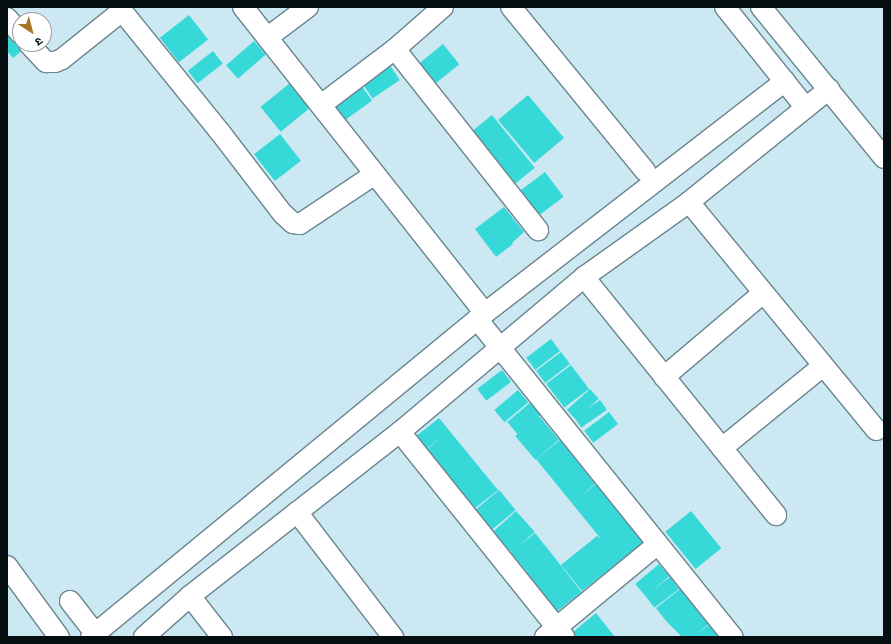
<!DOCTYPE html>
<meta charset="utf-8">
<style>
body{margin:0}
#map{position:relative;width:891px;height:644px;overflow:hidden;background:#cce8f3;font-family:Figtree,"Noto Sans Devanagari",sans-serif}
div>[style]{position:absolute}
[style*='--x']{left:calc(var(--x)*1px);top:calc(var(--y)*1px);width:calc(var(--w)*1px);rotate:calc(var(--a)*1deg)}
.building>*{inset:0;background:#37d9d8;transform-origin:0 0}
.roads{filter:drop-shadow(1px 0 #6b858f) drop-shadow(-1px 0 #6b858f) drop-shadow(0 1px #6b858f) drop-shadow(0 -1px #6b858f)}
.minor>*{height:20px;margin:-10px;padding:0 10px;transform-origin:10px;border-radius:10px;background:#fff}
span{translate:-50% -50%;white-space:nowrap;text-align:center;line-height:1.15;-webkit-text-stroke:3px #fff;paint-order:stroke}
.frame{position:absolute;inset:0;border:8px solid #050f12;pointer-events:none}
.north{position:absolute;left:12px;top:12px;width:40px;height:40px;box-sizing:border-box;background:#fff;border:1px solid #9b9fa0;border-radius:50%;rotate:144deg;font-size:11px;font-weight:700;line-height:16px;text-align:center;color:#050f12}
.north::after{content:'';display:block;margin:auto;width:14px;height:18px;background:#a6752a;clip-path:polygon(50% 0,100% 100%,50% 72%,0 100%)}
</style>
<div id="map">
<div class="building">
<i style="left:189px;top:15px;width:31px;height:37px;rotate:52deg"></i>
<i style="clip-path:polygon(13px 34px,24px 49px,13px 58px,7px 51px,7px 38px)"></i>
<i style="left:254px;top:41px;width:18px;height:37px;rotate:49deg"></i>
<i style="left:443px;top:44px;width:26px;height:30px;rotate:51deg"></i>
<i style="left:213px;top:51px;width:16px;height:32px;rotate:52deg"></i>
<i style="left:387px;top:61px;width:23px;height:33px;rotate:56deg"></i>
<i style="left:358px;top:81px;width:24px;height:34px;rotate:54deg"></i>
<i style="left:290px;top:83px;width:32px;height:38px;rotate:51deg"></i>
<i style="left:528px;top:95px;width:56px;height:39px;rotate:50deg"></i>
<i style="left:492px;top:115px;width:68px;height:26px;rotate:51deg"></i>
<i style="left:280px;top:134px;width:34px;height:33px;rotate:52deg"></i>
<i style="left:545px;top:172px;width:31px;height:31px;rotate:53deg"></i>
<i style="clip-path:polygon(504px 207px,524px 232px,512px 243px,513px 244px,496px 257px,475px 229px)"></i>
<i style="left:551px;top:339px;width:15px;height:31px;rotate:53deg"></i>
<i style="left:561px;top:352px;width:15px;height:31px;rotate:53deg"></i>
<i style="left:571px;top:365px;width:30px;height:31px;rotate:53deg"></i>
<i style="left:502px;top:370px;width:15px;height:31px;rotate:53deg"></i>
<i style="left:590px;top:389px;width:13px;height:31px;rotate:48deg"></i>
<i style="left:518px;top:390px;width:16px;height:31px;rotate:50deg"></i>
<i style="left:600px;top:400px;width:12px;height:31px;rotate:55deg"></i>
<i style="left:531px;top:402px;width:16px;height:31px;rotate:50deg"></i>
<i style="left:609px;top:412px;width:15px;height:31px;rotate:53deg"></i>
<i style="left:539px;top:416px;width:31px;height:31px;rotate:50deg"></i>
<i style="clip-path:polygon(439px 418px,498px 490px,474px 509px,426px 450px,444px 435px,425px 450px,415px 437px)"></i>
<i style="clip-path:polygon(560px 440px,595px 484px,576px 500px,596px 484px,623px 518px,626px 516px,648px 543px,621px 565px,619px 562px,582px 591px,561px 565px,597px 536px,601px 539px,536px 459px)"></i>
<i style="left:499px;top:490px;width:26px;height:31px;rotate:50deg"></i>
<i style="left:516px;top:511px;width:28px;height:31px;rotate:48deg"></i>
<i style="left:691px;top:511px;width:48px;height:33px;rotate:51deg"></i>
<i style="left:535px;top:533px;width:14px;height:31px;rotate:51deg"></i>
<i style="left:544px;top:544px;width:61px;height:31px;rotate:52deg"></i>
<i style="left:659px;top:564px;width:16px;height:31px;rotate:50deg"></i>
<i style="left:670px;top:577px;width:15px;height:31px;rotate:53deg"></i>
<i style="clip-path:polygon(680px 589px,710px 623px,694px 636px,710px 624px,720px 637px,682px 637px,666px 621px,656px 608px)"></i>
<i style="clip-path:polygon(596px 613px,615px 637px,576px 637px,573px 632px)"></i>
</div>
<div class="roads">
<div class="minor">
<i style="--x:243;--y:7;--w:390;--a:51.7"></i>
<i style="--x:443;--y:7;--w:64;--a:138.8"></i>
<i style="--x:395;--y:49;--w:231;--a:51.7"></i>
<i style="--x:511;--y:7;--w:212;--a:50.7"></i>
<i style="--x:725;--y:7;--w:129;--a:51.3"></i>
<i style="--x:761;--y:7;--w:195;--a:50.8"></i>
<i style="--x:7;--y:18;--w:20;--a:49"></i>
<i style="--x:268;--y:37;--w:50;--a:-36.9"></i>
<i style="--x:29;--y:44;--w:25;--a:47"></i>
<i style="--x:46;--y:62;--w:9;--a:0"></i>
<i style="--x:55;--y:62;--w:8;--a:-23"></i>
<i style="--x:62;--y:59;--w:77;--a:-38.7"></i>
<i style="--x:122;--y:11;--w:156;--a:51"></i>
<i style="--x:220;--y:132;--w:103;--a:52.5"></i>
<i style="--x:283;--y:214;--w:13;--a:42"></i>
<i style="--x:293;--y:223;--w:7;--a:8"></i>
<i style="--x:300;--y:224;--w:90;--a:-33.7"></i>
<i style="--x:321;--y:105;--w:93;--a:-37.1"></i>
<i style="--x:689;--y:202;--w:295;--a:50.6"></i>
<i style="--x:584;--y:277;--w:306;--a:51.1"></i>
<i style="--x:477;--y:319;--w:408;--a:51.2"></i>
<i style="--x:664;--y:377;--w:130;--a:-40.3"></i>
<i style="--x:400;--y:432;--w:263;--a:51.3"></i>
<i style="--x:722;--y:448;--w:130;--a:-39.1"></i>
<i style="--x:297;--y:512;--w:158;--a:52.5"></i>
<i style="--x:7;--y:566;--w:88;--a:53.8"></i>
<i style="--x:190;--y:596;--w:52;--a:52"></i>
<i style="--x:70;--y:601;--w:46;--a:52.1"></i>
<i style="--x:91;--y:637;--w:510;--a:-39.43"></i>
<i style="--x:485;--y:313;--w:379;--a:-37.7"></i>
<i style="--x:144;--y:637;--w:62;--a:-41.7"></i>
<i style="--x:190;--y:596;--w:266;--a:-38"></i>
<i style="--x:400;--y:432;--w:241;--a:-40.1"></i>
<i style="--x:584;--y:277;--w:129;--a:-35.5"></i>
<i style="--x:689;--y:202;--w:180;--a:-38.9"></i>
<i style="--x:545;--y:637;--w:146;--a:-39.5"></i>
</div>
</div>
<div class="frame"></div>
<div class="north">उ</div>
</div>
